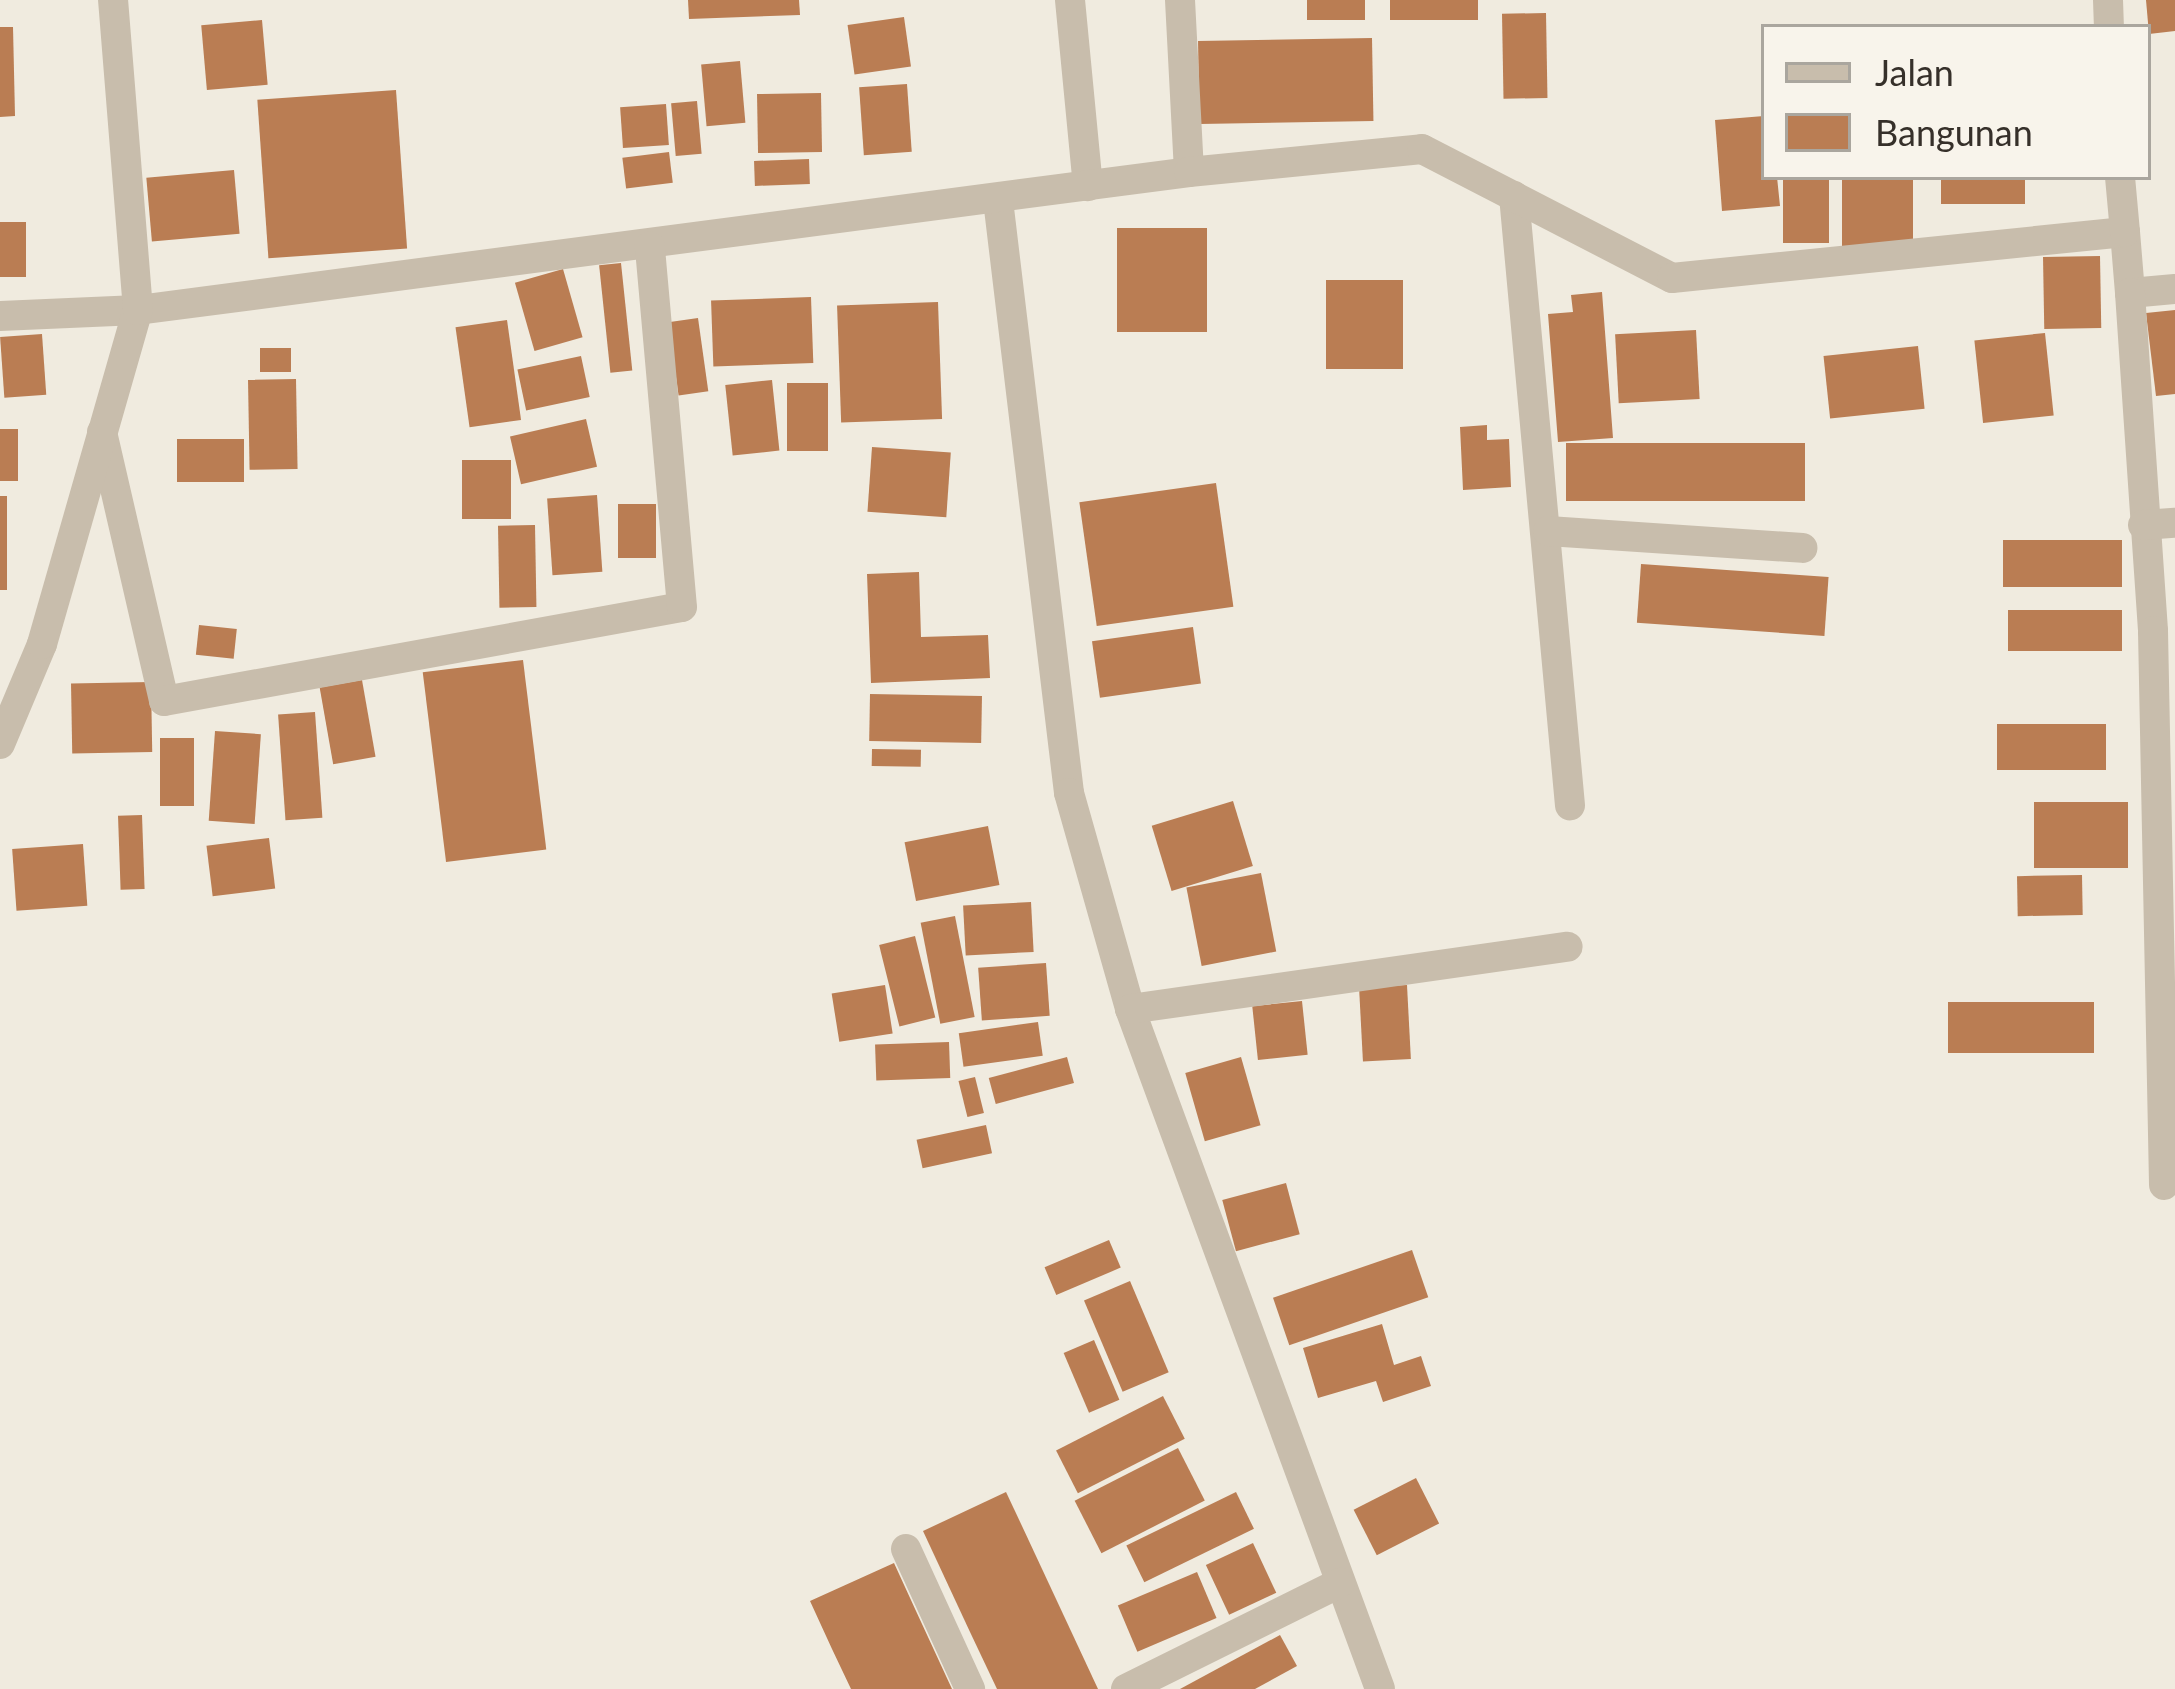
<!DOCTYPE html>
<style>
body{margin:0}
#map{position:relative;width:2175px;height:1689px;overflow:hidden;background:#f0ebdf;font-family:Lato,sans-serif}
div>[style]{position:absolute}
[style*='--x']{left:calc(var(--x)*1px);top:calc(var(--y)*1px);width:calc(var(--w)*1px);rotate:calc(var(--a)*1deg)}
.building>*{inset:0;background:#ba7d53;transform-origin:0 0}
.minor>*{height:30px;margin:-15px;padding:0 15px;transform-origin:15px;border-radius:15px;background:#c8bdac}
span{translate:-50% -50%;white-space:nowrap;text-align:center;line-height:1.15;-webkit-text-stroke:9px #f8f4eb;paint-order:stroke}
.legend{position:absolute;left:1761px;top:24px;width:390px;height:156px;box-sizing:border-box;background:#f8f4eb;border:3px solid #aaa69e;margin:0;padding:15px 21px;list-style:none;font-size:36px;color:#36302a}
.legend li{display:flex;align-items:center;gap:24px;height:60px}
.legend b{width:60px;border:3px solid #aaa69e}
</style>
<div id="map">
<div class="building">
<i style="clip-path:polygon(688px 0,799px 0,800px 15px,689px 19px)"></i>
<i style="left:1307px;top:0;width:58px;height:20px"></i>
<i style="left:1390px;top:0;width:88px;height:20px"></i>
<i style="clip-path:polygon(2146px 0,2175px 0,2175px 31px,2149px 34px)"></i>
<i style="left:1546px;top:13px;width:85px;height:44px;rotate:89deg"></i>
<i style="left:904px;top:17px;width:50px;height:57px;rotate:82deg"></i>
<i style="left:262px;top:20px;width:65px;height:61px;rotate:85deg"></i>
<i style="clip-path:polygon(0 27px,13px 27px,15px 116px,0 117px)"></i>
<i style="left:1372px;top:38px;width:83px;height:174px;rotate:89deg"></i>
<i style="left:740px;top:61px;width:62px;height:39px;rotate:85deg"></i>
<i style="left:907px;top:84px;width:68px;height:48px;rotate:86deg"></i>
<i style="left:396px;top:90px;width:159px;height:139px;rotate:86deg"></i>
<i style="left:821px;top:93px;width:59px;height:64px;rotate:89deg"></i>
<i style="left:697px;top:101px;width:53px;height:26px;rotate:85deg"></i>
<i style="left:666px;top:104px;width:41px;height:46px;rotate:86deg"></i>
<i style="clip-path:polygon(1764px 116px,1764px 177px,1777px 177px,1780px 206px,1722px 211px,1715px 120px)"></i>
<i style="left:669px;top:152px;width:31px;height:47px;rotate:83deg"></i>
<i style="left:809px;top:159px;width:25px;height:55px;rotate:88deg"></i>
<i style="left:234px;top:170px;width:64px;height:88px;rotate:85deg"></i>
<i style="left:1783px;top:177px;width:46px;height:66px"></i>
<i style="left:1842px;top:177px;width:71px;height:73px"></i>
<i style="left:1941px;top:177px;width:84px;height:27px"></i>
<i style="left:0;top:222px;width:26px;height:55px"></i>
<i style="left:1117px;top:228px;width:90px;height:104px"></i>
<i style="left:2100px;top:256px;width:72px;height:57px;rotate:89deg"></i>
<i style="left:621px;top:263px;width:108px;height:22px;rotate:84deg"></i>
<i style="left:563px;top:269px;width:71px;height:50px;rotate:74deg"></i>
<i style="left:1326px;top:280px;width:77px;height:89px"></i>
<i style="clip-path:polygon(1602px 292px,1613px 438px,1558px 442px,1548px 314px,1573px 312px,1571px 295px)"></i>
<i style="left:811px;top:297px;width:66px;height:100px;rotate:88deg"></i>
<i style="left:938px;top:302px;width:117px;height:101px;rotate:88deg"></i>
<i style="clip-path:polygon(2175px 310px,2175px 394px,2156px 396px,2146px 313px)"></i>
<i style="left:698px;top:318px;width:74px;height:30px;rotate:82deg"></i>
<i style="left:507px;top:320px;width:101px;height:52px;rotate:82deg"></i>
<i style="left:1696px;top:330px;width:69px;height:81px;rotate:87deg"></i>
<i style="left:2045px;top:333px;width:83px;height:71px;rotate:84deg"></i>
<i style="left:42px;top:334px;width:61px;height:42px;rotate:86deg"></i>
<i style="left:1918px;top:346px;width:63px;height:95px;rotate:84deg"></i>
<i style="left:260px;top:348px;width:31px;height:24px"></i>
<i style="left:581px;top:356px;width:42px;height:65px;rotate:78deg"></i>
<i style="left:296px;top:379px;width:90px;height:48px;rotate:89deg"></i>
<i style="left:772px;top:380px;width:71px;height:47px;rotate:84deg"></i>
<i style="left:787px;top:383px;width:41px;height:68px"></i>
<i style="left:586px;top:419px;width:49px;height:78px;rotate:77deg"></i>
<i style="clip-path:polygon(1487px 425px,1487px 440px,1509px 439px,1511px 487px,1463px 490px,1460px 427px)"></i>
<i style="left:0;top:429px;width:18px;height:52px"></i>
<i style="left:177px;top:439px;width:67px;height:43px"></i>
<i style="left:1566px;top:443px;width:239px;height:58px"></i>
<i style="left:872px;top:447px;width:79px;height:65px;rotate:4deg"></i>
<i style="left:462px;top:460px;width:49px;height:59px"></i>
<i style="left:1216px;top:483px;width:125px;height:138px;rotate:82deg"></i>
<i style="left:597px;top:495px;width:77px;height:50px;rotate:86deg"></i>
<i style="left:0;top:496px;width:7px;height:94px"></i>
<i style="left:618px;top:504px;width:38px;height:54px"></i>
<i style="left:535px;top:525px;width:82px;height:37px;rotate:89deg"></i>
<i style="left:2122px;top:540px;width:47px;height:119px;rotate:90deg"></i>
<i style="left:1641px;top:564px;width:188px;height:59px;rotate:4deg"></i>
<i style="clip-path:polygon(919px 572px,921px 637px,988px 635px,990px 678px,871px 683px,867px 574px)"></i>
<i style="left:2122px;top:610px;width:41px;height:114px;rotate:90deg"></i>
<i style="left:199px;top:625px;width:38px;height:30px;rotate:6deg"></i>
<i style="left:1193px;top:627px;width:57px;height:102px;rotate:82deg"></i>
<i style="left:523px;top:660px;width:191px;height:101px;rotate:83deg"></i>
<i style="left:362px;top:680px;width:78px;height:43px;rotate:80deg"></i>
<i style="left:151px;top:682px;width:70px;height:80px;rotate:89deg"></i>
<i style="left:870px;top:694px;width:112px;height:47px;rotate:1deg"></i>
<i style="left:315px;top:712px;width:106px;height:37px;rotate:86deg"></i>
<i style="left:2106px;top:724px;width:46px;height:109px;rotate:90deg"></i>
<i style="left:215px;top:731px;width:46px;height:90px;rotate:4deg"></i>
<i style="left:160px;top:738px;width:34px;height:68px"></i>
<i style="left:872px;top:749px;width:49px;height:17px;rotate:1deg"></i>
<i style="left:1233px;top:801px;width:68px;height:85px;rotate:73deg"></i>
<i style="left:2128px;top:802px;width:66px;height:94px;rotate:90deg"></i>
<i style="left:142px;top:815px;width:74px;height:24px;rotate:88deg"></i>
<i style="left:988px;top:826px;width:60px;height:85px;rotate:79deg"></i>
<i style="left:269px;top:838px;width:51px;height:63px;rotate:83deg"></i>
<i style="left:83px;top:844px;width:62px;height:71px;rotate:86deg"></i>
<i style="left:1261px;top:873px;width:80px;height:76px;rotate:79deg"></i>
<i style="left:2082px;top:875px;width:40px;height:65px;rotate:89deg"></i>
<i style="left:1031px;top:902px;width:50px;height:68px;rotate:87deg"></i>
<i style="left:955px;top:916px;width:103px;height:35px;rotate:79deg"></i>
<i style="left:915px;top:936px;width:84px;height:37px;rotate:76deg"></i>
<i style="left:1046px;top:963px;width:53px;height:68px;rotate:86deg"></i>
<i style="left:885px;top:985px;width:49px;height:54px;rotate:81deg"></i>
<i style="left:1407px;top:985px;width:74px;height:48px;rotate:87deg"></i>
<i style="left:1302px;top:1001px;width:54px;height:50px;rotate:84deg"></i>
<i style="left:2094px;top:1002px;width:51px;height:146px;rotate:90deg"></i>
<i style="left:1038px;top:1022px;width:34px;height:80px;rotate:82deg"></i>
<i style="left:949px;top:1042px;width:36px;height:74px;rotate:88deg"></i>
<i style="left:1067px;top:1057px;width:27px;height:81px;rotate:75deg"></i>
<i style="left:1241px;top:1057px;width:71px;height:58px;rotate:74deg"></i>
<i style="left:975px;top:1077px;width:37px;height:17px;rotate:76deg"></i>
<i style="left:986px;top:1125px;width:29px;height:71px;rotate:78deg"></i>
<i style="left:1286px;top:1183px;width:53px;height:66px;rotate:75deg"></i>
<i style="left:1109px;top:1240px;width:30px;height:70px;rotate:67deg"></i>
<i style="left:1412px;top:1250px;width:50px;height:147px;rotate:71deg"></i>
<i style="left:1130px;top:1281px;width:99px;height:50px;rotate:67deg"></i>
<i style="clip-path:polygon(1382px 1324px,1394px 1365px,1421px 1356px,1431px 1386px,1383px 1402px,1376px 1381px,1318px 1398px,1303px 1348px)"></i>
<i style="left:1094px;top:1340px;width:65px;height:33px;rotate:67deg"></i>
<i style="left:1163px;top:1396px;width:48px;height:120px;rotate:63deg"></i>
<i style="left:1178px;top:1448px;width:59px;height:116px;rotate:63deg"></i>
<i style="left:1416px;top:1478px;width:51px;height:70px;rotate:63deg"></i>
<i style="clip-path:polygon(1006px 1492px,1022px 1526px,1098px 1689px,997px 1689px,970px 1632px,923px 1531px)"></i>
<i style="left:1236px;top:1492px;width:41px;height:122px;rotate:64deg"></i>
<i style="left:1253px;top:1543px;width:55px;height:52px;rotate:65deg"></i>
<i style="clip-path:polygon(894px 1563px,916px 1611px,952px 1689px,851px 1689px,832px 1649px,810px 1601px)"></i>
<i style="left:1197px;top:1572px;width:50px;height:86px;rotate:67deg"></i>
<i style="clip-path:polygon(1280px 1635px,1297px 1666px,1255px 1689px,1180px 1689px)"></i>
</div>
<div class="minor">
<i style="--x:1070;--y:0;--w:187;--a:84.5"></i>
<i style="--x:1180;--y:0;--w:172;--a:87"></i>
<i style="--x:2108;--y:0;--w:27;--a:88"></i>
<i style="--x:1514;--y:196;--w:612;--a:84.75"></i>
<i style="--x:998;--y:200;--w:597;--a:83.17"></i>
<i style="--x:1069;--y:793;--w:224;--a:74.2"></i>
<i style="--x:1130;--y:1009;--w:724;--a:69.81"></i>
<i style="--x:2125;--y:232;--w:61;--a:85.3"></i>
<i style="--x:2130;--y:293;--w:45;--a:-5.1"></i>
<i style="--x:2130;--y:293;--w:339;--a:86.1"></i>
<i style="--x:2153;--y:631;--w:554;--a:88.86"></i>
<i style="--x:0;--y:316;--w:138;--a:-2.5"></i>
<i style="--x:138;--y:310;--w:1060;--a:-7.48"></i>
<i style="--x:1189;--y:172;--w:234;--a:-5.6"></i>
<i style="--x:1422;--y:149;--w:281;--a:27.3"></i>
<i style="--x:1672;--y:278;--w:455;--a:-5.8"></i>
<i style="--x:2125;--y:232;--w:55;--a:-95.2"></i>
<i style="--x:102;--y:432;--w:276;--a:77"></i>
<i style="--x:164;--y:701;--w:526;--a:-10.29"></i>
<i style="--x:682;--y:607;--w:362;--a:-95.1"></i>
<i style="--x:2143;--y:525;--w:32;--a:-4"></i>
<i style="--x:1548;--y:531;--w:255;--a:3.8"></i>
<i style="--x:0;--y:744;--w:108;--a:-67.2"></i>
<i style="--x:42;--y:644;--w:348;--a:-74"></i>
<i style="--x:138;--y:310;--w:311;--a:-94.6"></i>
<i style="--x:1130;--y:1009;--w:442;--a:-8.1"></i>
<i style="--x:906;--y:1549;--w:154;--a:65.4"></i>
<i style="--x:1126;--y:1689;--w:239;--a:-26.4"></i>
</div>
<ul class="legend">
<li><b style="height:15px;background:#c8bdac"></b>Jalan</li>
<li><b style="height:33px;background:#ba7d53"></b>Bangunan</li>
</ul>
</div>
